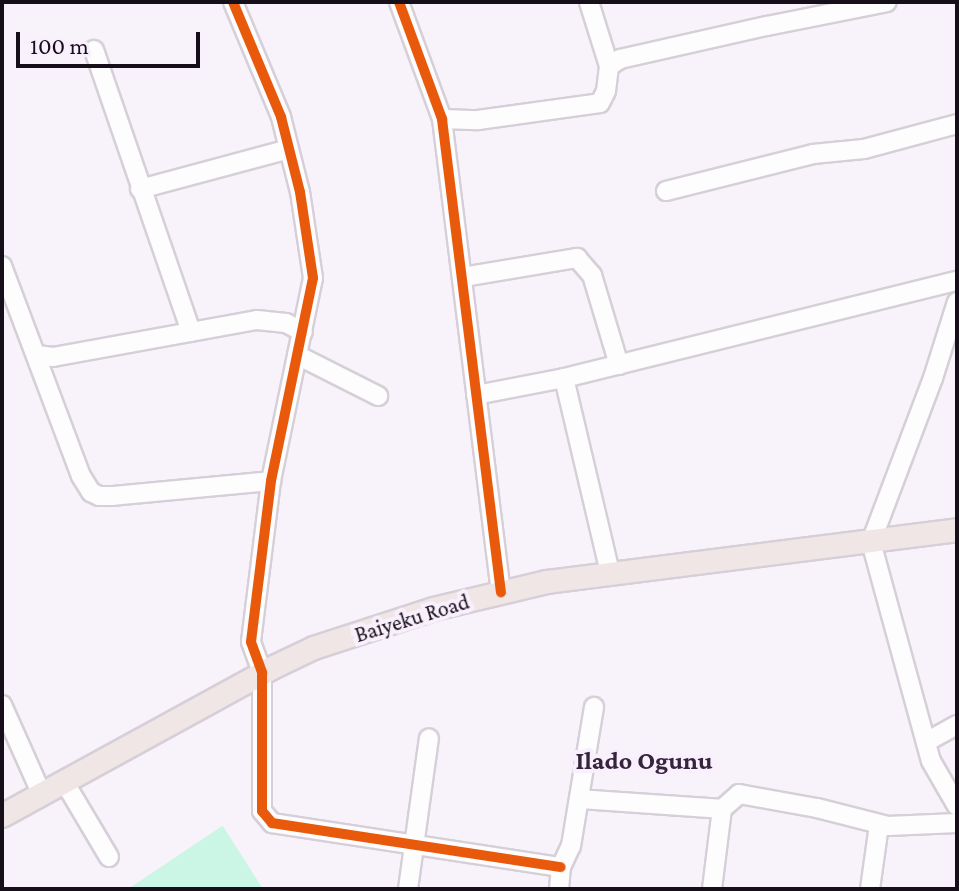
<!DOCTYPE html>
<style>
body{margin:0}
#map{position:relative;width:959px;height:891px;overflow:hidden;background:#f8f3fa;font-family:"Crimson Pro",serif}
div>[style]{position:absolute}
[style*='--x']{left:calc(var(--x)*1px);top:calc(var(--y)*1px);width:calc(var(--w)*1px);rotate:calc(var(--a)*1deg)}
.green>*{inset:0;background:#cbf6e5}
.roads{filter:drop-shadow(2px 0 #d6cfd8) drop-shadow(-2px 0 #d6cfd8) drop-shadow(0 2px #d6cfd8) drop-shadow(0 -2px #d6cfd8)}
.minor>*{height:18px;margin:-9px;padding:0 9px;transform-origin:9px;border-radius:9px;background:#fefdfe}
.major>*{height:22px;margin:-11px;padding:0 11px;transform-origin:11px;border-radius:11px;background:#f0e6e6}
.cycleway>*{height:10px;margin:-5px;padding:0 5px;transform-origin:5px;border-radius:5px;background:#e8590c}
span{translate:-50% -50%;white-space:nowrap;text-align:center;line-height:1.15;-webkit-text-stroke:8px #f9f0fd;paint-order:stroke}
.street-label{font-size:22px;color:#160e19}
.quarter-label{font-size:26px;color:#36243d;font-weight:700}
.frame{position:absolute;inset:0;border:4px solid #160e19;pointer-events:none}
.scale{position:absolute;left:16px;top:32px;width:184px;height:36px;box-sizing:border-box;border:4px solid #160e19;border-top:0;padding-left:10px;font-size:24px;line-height:28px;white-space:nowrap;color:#160e19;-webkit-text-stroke:6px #f9f0fd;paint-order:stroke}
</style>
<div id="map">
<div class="green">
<i style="clip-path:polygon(223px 826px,263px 889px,128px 889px,222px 826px)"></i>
</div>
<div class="roads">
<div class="minor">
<i style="--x:233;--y:2;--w:125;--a:67.3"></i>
<i style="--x:281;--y:117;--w:77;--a:75.8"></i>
<i style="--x:300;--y:192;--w:87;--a:81.4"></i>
<i style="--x:313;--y:278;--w:207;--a:101.7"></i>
<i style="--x:271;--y:481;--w:162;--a:97.1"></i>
<i style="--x:251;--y:642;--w:33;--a:70"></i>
<i style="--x:262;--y:673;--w:138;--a:90"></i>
<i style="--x:262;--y:811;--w:16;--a:50"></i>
<i style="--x:272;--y:823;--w:292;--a:8.7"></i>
<i style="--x:399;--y:2;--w:125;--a:69.8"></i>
<i style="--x:442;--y:119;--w:477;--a:82.9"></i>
<i style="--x:94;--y:50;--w:298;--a:71"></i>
<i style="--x:609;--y:66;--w:13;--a:-32"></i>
<i style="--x:620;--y:59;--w:151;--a:-12.7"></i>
<i style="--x:767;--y:26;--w:122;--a:-11.3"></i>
<i style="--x:442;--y:119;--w:36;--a:2"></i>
<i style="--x:478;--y:120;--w:123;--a:-7.9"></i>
<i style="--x:600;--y:103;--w:13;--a:-63"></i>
<i style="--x:606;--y:91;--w:25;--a:-83"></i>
<i style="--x:609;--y:66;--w:67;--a:-107.4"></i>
<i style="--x:140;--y:189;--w:154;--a:-15"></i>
<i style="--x:666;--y:191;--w:152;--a:-14.1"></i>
<i style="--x:813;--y:154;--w:51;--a:-5.6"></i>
<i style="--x:864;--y:149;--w:96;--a:-15"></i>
<i style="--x:2;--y:266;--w:224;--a:69.4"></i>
<i style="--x:81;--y:476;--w:19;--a:58"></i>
<i style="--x:91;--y:492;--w:9;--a:27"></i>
<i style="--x:99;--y:496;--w:13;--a:0"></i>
<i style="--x:112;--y:496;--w:160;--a:-5.4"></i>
<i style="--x:463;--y:277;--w:116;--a:-9.5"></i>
<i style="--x:577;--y:258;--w:23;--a:49"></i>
<i style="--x:592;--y:275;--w:94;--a:73.3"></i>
<i style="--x:957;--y:302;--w:80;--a:107.5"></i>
<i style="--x:933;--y:378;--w:175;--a:110.7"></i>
<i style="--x:871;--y:542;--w:227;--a:74.7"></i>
<i style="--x:931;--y:761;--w:52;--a:60"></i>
<i style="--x:37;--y:355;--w:16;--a:7"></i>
<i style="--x:53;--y:357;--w:207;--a:-10.3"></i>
<i style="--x:257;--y:320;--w:29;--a:6"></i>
<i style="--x:286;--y:323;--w:19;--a:28"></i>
<i style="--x:297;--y:355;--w:91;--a:26.8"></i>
<i style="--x:564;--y:378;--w:200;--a:76.7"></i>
<i style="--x:476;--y:395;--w:90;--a:-10.9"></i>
<i style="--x:564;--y:378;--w:405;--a:-13.9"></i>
<i style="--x:2;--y:705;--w:98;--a:66"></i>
<i style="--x:926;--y:742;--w:35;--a:-29"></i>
<i style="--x:65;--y:783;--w:86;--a:59.3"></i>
<i style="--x:579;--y:799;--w:143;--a:4"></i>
<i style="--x:408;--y:889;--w:152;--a:-82.1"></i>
<i style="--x:559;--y:889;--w:22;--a:-85"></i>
<i style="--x:561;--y:867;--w:23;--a:-65"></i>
<i style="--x:571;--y:846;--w:141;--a:-80.6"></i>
<i style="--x:712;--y:889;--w:81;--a:-82.9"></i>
<i style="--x:722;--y:809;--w:23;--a:-41"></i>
<i style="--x:739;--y:794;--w:79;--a:10.2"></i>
<i style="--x:817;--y:808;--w:73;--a:14.2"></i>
<i style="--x:888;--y:826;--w:69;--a:-2.5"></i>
<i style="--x:870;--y:889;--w:65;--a:-82"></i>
</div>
<div class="major">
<i style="--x:2;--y:816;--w:306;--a:-28.7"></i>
<i style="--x:270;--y:669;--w:49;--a:-25.5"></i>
<i style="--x:314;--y:648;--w:126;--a:-18"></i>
<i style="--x:434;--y:609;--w:116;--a:-13.4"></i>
<i style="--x:547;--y:582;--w:413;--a:-7.2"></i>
</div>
</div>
<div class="cycleway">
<i style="--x:233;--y:2;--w:125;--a:67.3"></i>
<i style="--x:281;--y:117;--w:77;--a:75.8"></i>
<i style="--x:300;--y:192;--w:87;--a:81.4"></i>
<i style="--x:313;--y:278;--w:207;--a:101.7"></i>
<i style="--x:271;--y:481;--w:162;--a:97.1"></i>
<i style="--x:251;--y:642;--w:33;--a:70"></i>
<i style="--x:262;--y:673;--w:138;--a:90"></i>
<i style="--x:262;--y:811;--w:16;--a:50"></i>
<i style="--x:272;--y:823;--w:292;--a:8.7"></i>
<i style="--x:399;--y:2;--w:125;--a:69.8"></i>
<i style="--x:442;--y:119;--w:477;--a:82.9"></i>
</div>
<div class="street-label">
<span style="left:412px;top:618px;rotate:-17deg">Baiyeku Road</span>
</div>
<div class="quarter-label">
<span style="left:644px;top:761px">Ilado Ogunu</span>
</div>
<div class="frame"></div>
<div class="scale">100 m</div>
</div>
